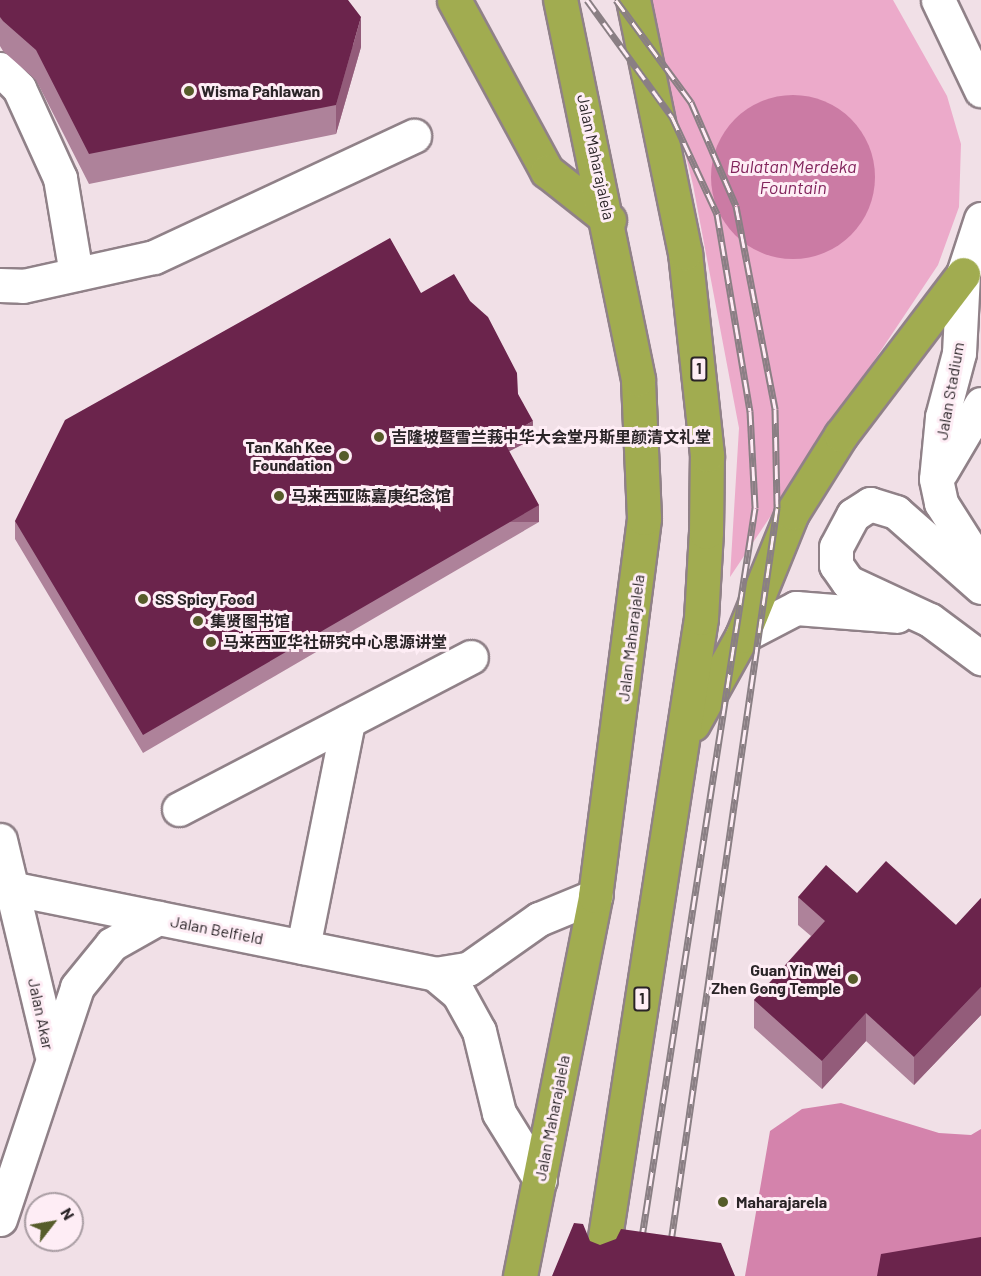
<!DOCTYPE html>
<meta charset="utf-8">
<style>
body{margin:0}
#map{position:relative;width:981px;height:1276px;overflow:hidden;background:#f1e0e7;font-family:Barlow,"Noto Sans SC",sans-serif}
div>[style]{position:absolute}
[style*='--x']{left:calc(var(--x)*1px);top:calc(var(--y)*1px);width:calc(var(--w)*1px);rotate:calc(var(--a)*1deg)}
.green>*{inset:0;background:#ecaaca}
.forest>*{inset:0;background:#d483ac}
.water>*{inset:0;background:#cb7ba4}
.round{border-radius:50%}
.roads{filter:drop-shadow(2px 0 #908188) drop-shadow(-2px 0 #908188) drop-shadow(0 2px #908188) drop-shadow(0 -2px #908188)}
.minor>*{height:33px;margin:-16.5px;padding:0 16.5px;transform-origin:16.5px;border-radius:16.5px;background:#fff}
.highway>*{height:33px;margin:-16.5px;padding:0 16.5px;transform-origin:16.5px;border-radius:16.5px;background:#a1ac50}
.rail>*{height:7px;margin-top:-3.5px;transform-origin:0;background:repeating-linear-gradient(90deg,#feedf5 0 14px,#8a7f84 0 28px);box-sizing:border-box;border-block:2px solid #8a7f84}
.wall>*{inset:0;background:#ae829a}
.shaded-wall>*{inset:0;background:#935c7a;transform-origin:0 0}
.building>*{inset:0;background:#6b244c}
.dots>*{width:16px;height:16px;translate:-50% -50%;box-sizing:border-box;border:3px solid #feedf5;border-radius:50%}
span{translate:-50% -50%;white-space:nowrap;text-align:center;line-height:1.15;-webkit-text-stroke:6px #feedf5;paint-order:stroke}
.shield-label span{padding:2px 4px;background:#feedf5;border:2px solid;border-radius:4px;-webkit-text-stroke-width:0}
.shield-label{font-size:15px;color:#2a2427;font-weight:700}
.poi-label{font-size:16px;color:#2a2427;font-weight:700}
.left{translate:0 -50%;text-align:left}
.right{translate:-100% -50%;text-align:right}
.street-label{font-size:16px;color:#2a2427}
.water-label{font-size:18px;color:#82245c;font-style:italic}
.north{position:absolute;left:24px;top:1192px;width:60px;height:60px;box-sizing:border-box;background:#feedf5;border:2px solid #a99da3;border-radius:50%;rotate:59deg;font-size:16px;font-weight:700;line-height:24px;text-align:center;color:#2a2427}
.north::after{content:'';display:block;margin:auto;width:21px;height:27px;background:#565c2a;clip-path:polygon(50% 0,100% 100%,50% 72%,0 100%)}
</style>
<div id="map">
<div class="green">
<i style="clip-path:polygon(648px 0,893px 0,947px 96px,961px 144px,959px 207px,938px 265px,730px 577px,739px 428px,693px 185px)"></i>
</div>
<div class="forest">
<i style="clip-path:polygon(841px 1103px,939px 1133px,971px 1135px,981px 1129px,981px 1266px,924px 1276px,745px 1276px,770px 1131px,802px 1109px)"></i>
</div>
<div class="water">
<i class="round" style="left:711px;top:95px;width:164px;height:164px"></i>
</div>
<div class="roads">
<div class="minor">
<i style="--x:938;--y:0;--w:100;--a:64.5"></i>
<i style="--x:0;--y:69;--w:27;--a:45"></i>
<i style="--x:19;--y:88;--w:99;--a:65.5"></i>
<i style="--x:60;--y:178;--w:97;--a:80.5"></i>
<i style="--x:981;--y:219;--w:58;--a:108.1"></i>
<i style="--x:963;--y:274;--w:79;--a:92.9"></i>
<i style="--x:959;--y:353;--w:66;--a:104.9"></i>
<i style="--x:942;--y:417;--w:62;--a:95.5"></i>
<i style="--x:936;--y:479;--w:25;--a:78"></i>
<i style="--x:941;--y:503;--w:75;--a:57.6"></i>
<i style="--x:0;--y:285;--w:23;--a:2"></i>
<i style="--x:23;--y:286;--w:134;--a:-12.5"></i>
<i style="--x:154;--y:257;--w:287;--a:-25"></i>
<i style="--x:941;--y:472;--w:79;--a:-59.5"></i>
<i style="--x:981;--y:587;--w:113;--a:-138.6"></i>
<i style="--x:896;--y:512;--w:27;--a:-163"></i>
<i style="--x:870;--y:504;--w:20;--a:147"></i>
<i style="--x:853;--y:515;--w:36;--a:118"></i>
<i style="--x:836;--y:547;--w:18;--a:90"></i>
<i style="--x:836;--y:565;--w:21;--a:55"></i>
<i style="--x:848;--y:582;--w:90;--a:24.9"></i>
<i style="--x:930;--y:620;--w:64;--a:36.7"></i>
<i style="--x:742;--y:636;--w:61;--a:-27.4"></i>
<i style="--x:796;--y:608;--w:101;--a:4.5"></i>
<i style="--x:179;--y:809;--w:329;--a:-27.5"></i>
<i style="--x:0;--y:840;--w:218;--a:76.5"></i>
<i style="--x:0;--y:886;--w:444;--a:11.4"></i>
<i style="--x:435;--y:974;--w:33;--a:-9"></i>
<i style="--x:468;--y:969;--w:87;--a:-35.2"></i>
<i style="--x:539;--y:919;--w:61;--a:-22.3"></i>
<i style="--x:303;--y:947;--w:230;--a:-78.7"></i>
<i style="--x:435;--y:974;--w:30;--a:40"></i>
<i style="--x:458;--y:993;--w:43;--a:61.1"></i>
<i style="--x:479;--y:1031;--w:84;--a:76.3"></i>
<i style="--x:499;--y:1113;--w:78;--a:58.2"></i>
<i style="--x:0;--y:1219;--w:244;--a:-71.6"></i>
<i style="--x:77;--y:987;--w:55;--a:-50.9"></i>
<i style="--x:112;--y:944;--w:53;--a:-29.5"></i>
</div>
<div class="highway">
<i style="--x:454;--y:0;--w:195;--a:61.5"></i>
<i style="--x:547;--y:171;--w:79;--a:38.3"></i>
<i style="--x:693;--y:724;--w:101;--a:-60.9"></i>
<i style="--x:742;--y:636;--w:133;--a:-67.9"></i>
<i style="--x:792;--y:513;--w:92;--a:-57.9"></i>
<i style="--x:841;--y:435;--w:202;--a:-52.8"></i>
<i style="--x:602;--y:1256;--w:646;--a:-81.18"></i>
<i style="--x:701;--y:618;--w:86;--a:-86.7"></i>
<i style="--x:706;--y:532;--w:77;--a:-89.3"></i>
<i style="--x:707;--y:455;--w:203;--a:-96.2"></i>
<i style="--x:685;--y:253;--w:258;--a:-101.6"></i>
<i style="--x:520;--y:1276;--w:387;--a:-78.8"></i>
<i style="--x:595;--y:896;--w:381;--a:-82.6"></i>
<i style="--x:644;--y:518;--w:139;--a:-92.5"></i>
<i style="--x:638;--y:379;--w:387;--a:-101.6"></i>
</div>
</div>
<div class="rail">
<i style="--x:587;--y:0;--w:145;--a:54"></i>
<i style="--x:672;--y:117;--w:107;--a:65.1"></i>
<i style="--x:717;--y:214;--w:200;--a:80.5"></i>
<i style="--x:750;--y:411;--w:97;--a:87"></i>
<i style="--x:755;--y:508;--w:777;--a:98.81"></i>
<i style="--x:616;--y:0;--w:127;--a:53.7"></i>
<i style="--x:691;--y:102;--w:113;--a:66.6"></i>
<i style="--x:736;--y:206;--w:207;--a:79.1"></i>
<i style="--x:775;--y:409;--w:99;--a:88.8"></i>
<i style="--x:777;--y:508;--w:776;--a:98.22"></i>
</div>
<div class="wall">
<i style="clip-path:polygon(0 0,361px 47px,336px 134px,89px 184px,36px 80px,3px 51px,0 46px)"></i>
<i style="clip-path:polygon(421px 293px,518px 394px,533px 439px,509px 451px,539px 522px,143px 753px,15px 539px,15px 521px)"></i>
<i style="clip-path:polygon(857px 893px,956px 925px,981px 898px,981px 1015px,914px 1085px,866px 1041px,822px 1089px,754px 1028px,754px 1000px,811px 936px,798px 925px,798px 897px)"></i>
</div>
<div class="shaded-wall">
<i style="clip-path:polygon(361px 17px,361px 47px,336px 134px,336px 105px)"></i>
<i style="clip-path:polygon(533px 421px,533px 439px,502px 455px,502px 438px)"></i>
<i style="left:539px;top:505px;width:17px;height:458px;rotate:90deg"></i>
<i style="clip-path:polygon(981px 987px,981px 1015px,914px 1085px,914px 1057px)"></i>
<i style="clip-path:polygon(866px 1013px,866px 1041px,822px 1089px,822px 1061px)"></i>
</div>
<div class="building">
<i style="clip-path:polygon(0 0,348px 0,361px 17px,336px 105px,89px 154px,36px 50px,3px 21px,0 17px)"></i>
<i style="clip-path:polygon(390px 238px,421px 293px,454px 274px,470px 301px,488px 317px,517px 373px,518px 394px,533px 421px,502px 438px,539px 505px,143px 735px,15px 521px,65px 420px)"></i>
<i style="clip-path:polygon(886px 861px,956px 925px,981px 898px,981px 987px,914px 1057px,866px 1013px,822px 1061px,754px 1000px,825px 921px,798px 897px,826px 865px,857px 893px)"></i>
<i style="clip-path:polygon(574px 1223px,583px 1224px,590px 1241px,600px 1245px,616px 1239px,621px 1229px,721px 1243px,735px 1276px,552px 1276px)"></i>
<i style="clip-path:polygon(981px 1237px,981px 1276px,877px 1276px,881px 1254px)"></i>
</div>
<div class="dots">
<i style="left:189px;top:91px;background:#565c2a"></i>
<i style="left:379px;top:437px;background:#565c2a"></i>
<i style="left:344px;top:456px;background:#565c2a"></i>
<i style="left:279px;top:496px;background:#565c2a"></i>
<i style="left:143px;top:599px;background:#565c2a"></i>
<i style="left:198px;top:621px;background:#565c2a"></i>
<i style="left:211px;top:642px;background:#565c2a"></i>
<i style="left:853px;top:979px;background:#565c2a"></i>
<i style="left:723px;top:1202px;background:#565c2a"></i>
</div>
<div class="shield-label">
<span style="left:699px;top:369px">1</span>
<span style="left:642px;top:999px">1</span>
</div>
<div class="poi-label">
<span class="left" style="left:201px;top:91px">Wisma Pahlawan</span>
<span class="left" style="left:391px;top:437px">吉隆坡暨雪兰莪中华大会堂丹斯里颜清文礼堂</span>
<span class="right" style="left:332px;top:456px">Tan Kah Kee<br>Foundation</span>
<span class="left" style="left:291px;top:496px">马来西亚陈嘉庚纪念馆</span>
<span class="left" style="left:155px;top:599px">SS Spicy Food</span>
<span class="left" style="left:210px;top:621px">集贤图书馆</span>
<span class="left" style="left:223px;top:642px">马来西亚华社研究中心思源讲堂</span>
<span class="right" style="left:841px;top:979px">Guan Yin Wei<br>Zhen Gong Temple</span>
<span class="left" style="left:736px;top:1202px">Maharajarela</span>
</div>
<div class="street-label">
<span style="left:596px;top:157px;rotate:78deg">Jalan Maharajalela</span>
<span style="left:950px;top:391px;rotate:-80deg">Jalan Stadium</span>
<span style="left:631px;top:638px;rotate:-83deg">Jalan Maharajalela</span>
<span style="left:217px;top:930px;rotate:11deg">Jalan Belfield</span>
<span style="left:41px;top:1014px;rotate:78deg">Jalan Akar</span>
<span style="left:552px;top:1118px;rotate:-79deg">Jalan Maharajalela</span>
</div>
<div class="water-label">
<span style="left:793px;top:177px">Bulatan Merdeka<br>Fountain</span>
</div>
<div class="north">N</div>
</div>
